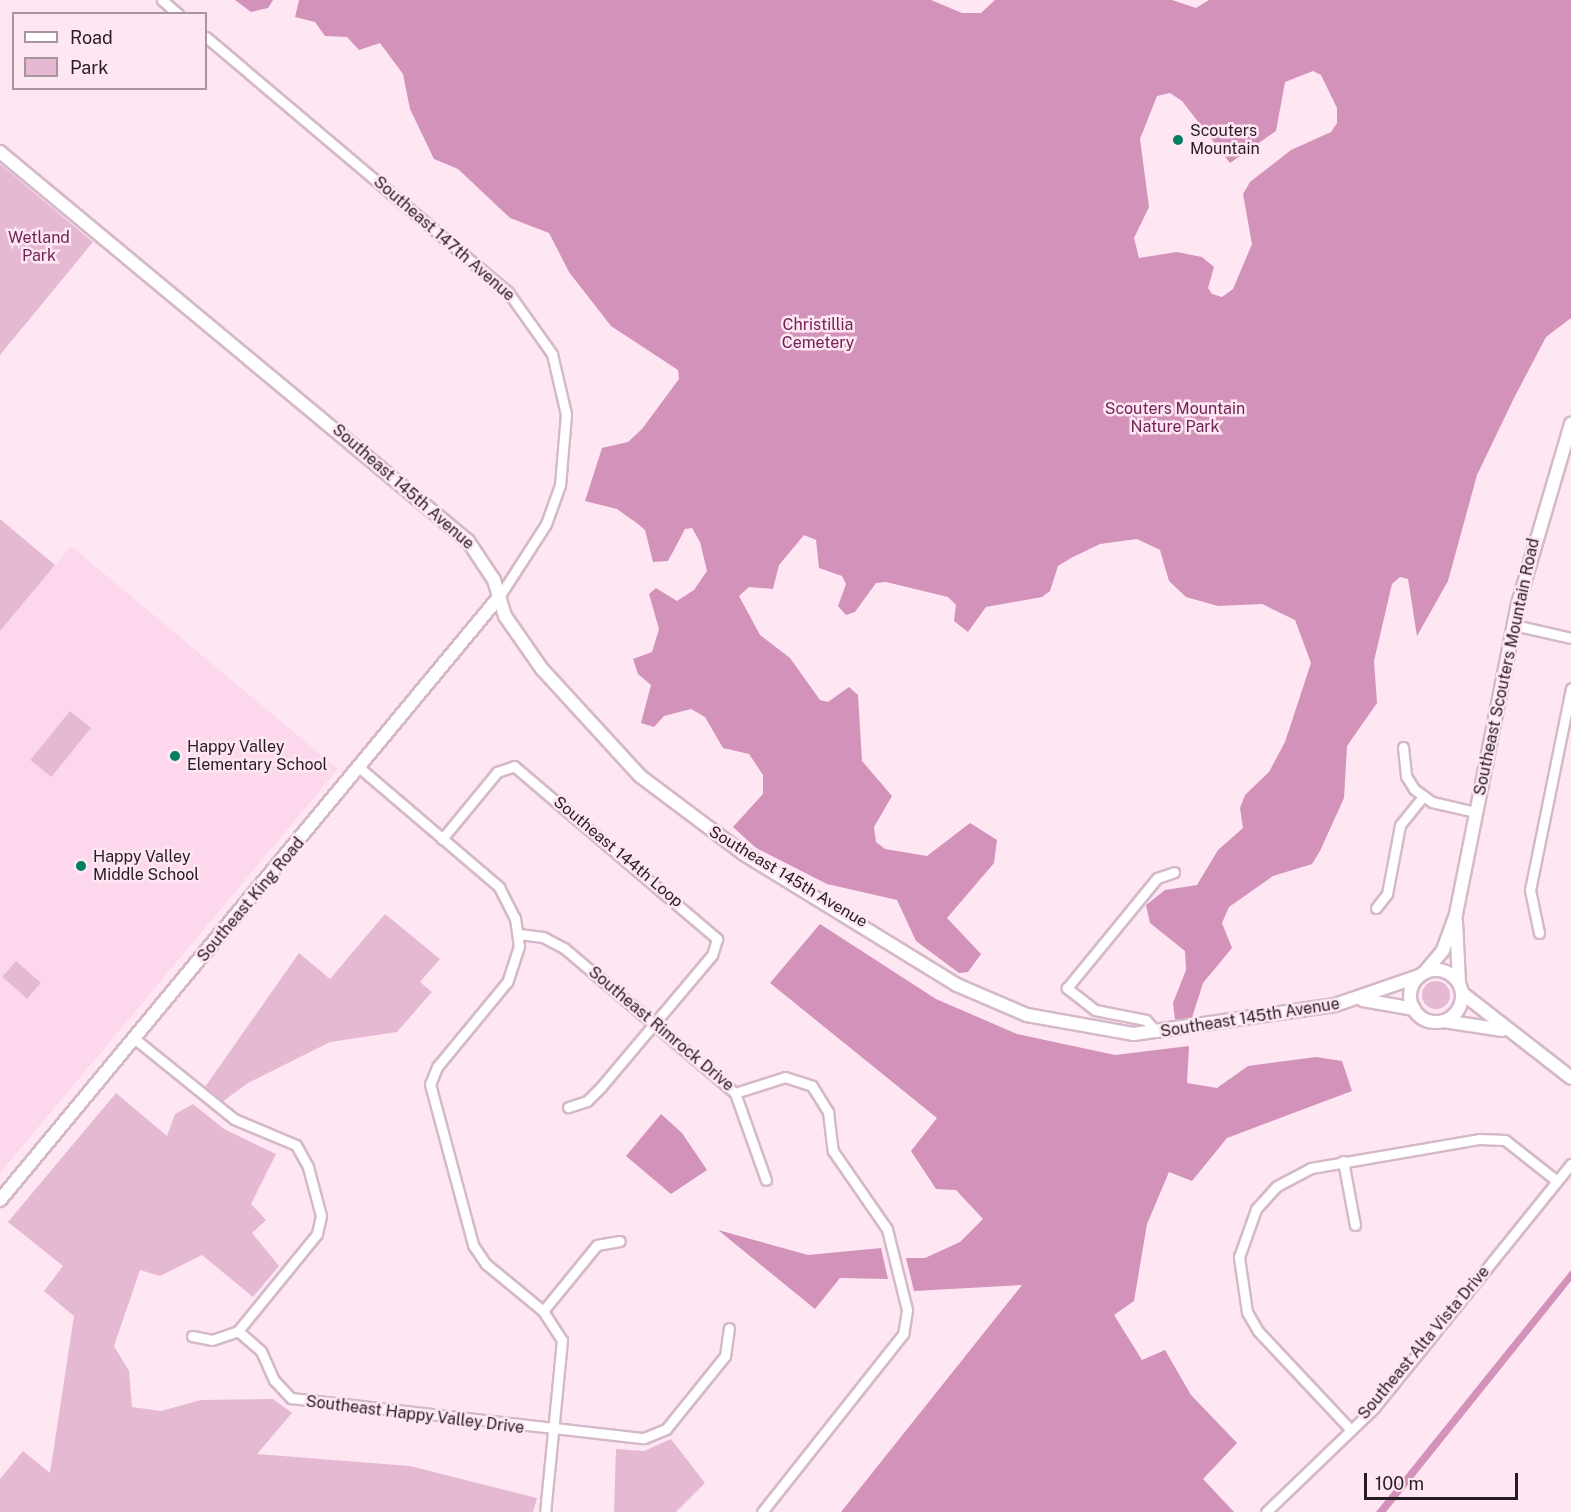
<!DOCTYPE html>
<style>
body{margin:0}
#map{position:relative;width:1571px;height:1512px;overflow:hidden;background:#fee6f3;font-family:"Public Sans",sans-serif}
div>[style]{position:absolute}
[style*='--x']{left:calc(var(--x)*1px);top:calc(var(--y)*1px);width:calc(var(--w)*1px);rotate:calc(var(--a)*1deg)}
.built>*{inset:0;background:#fdd8ed}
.green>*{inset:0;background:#e6b9d2;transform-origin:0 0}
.round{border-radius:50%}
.forest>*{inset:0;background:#d392b9}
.roads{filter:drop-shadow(2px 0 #d5b9c9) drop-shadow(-2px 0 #d5b9c9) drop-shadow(0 2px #d5b9c9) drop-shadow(0 -2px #d5b9c9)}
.street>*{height:9px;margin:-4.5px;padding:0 4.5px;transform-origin:4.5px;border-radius:4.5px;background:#fff}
.secondary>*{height:12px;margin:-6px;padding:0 6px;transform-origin:6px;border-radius:6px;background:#fff}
.secondary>.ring{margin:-6px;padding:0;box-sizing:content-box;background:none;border:12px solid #fff;border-radius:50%}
.dots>*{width:16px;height:16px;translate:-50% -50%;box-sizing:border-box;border:3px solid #fee6f3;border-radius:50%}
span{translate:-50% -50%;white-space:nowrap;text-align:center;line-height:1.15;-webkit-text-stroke:5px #fee6f3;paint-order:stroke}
.poi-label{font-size:16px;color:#271c22}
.left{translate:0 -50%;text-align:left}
.park-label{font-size:16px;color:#6f2356}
.street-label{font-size:16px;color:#271c22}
.legend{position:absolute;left:12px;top:12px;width:195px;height:78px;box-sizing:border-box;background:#fee6f3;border:2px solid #a8959f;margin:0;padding:8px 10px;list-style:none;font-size:18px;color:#271c22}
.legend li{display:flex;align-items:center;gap:12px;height:30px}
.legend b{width:30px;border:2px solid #a8959f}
.scale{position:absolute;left:1364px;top:1473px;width:154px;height:27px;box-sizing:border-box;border:3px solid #271c22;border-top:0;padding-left:8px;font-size:18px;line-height:21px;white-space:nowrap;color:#271c22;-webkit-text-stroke:4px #fee6f3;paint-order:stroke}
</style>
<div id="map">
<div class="built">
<i style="clip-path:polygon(71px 546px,338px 769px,0 1173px,0 631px)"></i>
</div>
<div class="green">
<i style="clip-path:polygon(0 164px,93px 242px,0 355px)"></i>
<i style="clip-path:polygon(0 519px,55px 565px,0 631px)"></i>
<i style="left:70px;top:711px;width:27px;height:63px;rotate:39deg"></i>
<i style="clip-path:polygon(385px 914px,440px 959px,420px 982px,432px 992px,397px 1032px,330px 1042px,248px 1083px,222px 1102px,205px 1087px,299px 953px,330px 979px)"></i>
<i style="left:16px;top:961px;width:33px;height:21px;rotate:41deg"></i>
<i class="round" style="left:1422px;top:981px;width:28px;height:28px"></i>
<i style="clip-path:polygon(116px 1093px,167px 1136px,175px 1114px,193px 1104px,224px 1129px,276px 1154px,251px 1204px,266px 1220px,252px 1233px,279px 1266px,253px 1297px,202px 1255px,160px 1276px,140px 1270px,114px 1346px,129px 1371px,132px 1407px,161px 1411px,201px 1400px,273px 1399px,292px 1413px,257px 1454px,410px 1466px,537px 1498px,533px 1512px,0 1512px,0 1479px,23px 1451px,50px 1473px,74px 1316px,44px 1291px,63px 1266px,8px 1222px)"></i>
<i style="clip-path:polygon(671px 1439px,705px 1483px,676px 1512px,614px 1512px,616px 1449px,644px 1451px)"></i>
</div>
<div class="forest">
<i style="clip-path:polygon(235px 0,273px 0,268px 8px,251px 12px)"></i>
<i style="clip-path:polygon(evenodd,299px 0,931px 0,962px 13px,981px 13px,995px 0,1172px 0,1196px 8px,1209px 0,1571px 0,1571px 318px,1546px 337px,1514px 398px,1477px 475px,1448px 581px,1417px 636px,1408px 579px,1400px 577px,1392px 584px,1374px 661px,1377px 703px,1347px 746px,1344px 798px,1320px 851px,1312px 864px,1273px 876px,1229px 907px,1222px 923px,1232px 948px,1203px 983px,1190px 1024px,1175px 1019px,1173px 1003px,1186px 970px,1185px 951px,1150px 923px,1146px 905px,1165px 890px,1197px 885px,1218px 850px,1243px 828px,1240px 808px,1245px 795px,1269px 772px,1285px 742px,1311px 663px,1295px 620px,1262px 604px,1218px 606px,1186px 597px,1169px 581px,1160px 550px,1137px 539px,1100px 544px,1071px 558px,1058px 566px,1050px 591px,1042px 597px,986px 607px,968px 632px,954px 621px,956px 605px,948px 597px,886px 582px,876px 583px,855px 612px,846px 615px,838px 606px,846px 584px,842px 576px,819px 568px,816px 540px,804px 535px,779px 565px,773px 589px,749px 587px,739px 596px,760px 635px,790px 658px,820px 700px,828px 702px,849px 687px,858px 695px,862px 761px,892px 796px,874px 827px,876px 842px,885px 849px,927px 856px,970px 823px,997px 840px,994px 863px,947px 918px,981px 954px,968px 972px,959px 973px,916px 941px,897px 900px,827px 884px,756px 848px,733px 827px,763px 794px,763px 775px,749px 754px,723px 748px,705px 717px,691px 709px,664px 716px,654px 727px,641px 723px,651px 685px,638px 674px,633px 659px,652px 652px,659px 629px,649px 594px,656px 588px,677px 601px,694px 590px,707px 571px,700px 542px,692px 528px,685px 529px,668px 561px,653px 562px,645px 530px,638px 524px,617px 509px,585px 501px,602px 448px,628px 442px,642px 429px,679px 379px,678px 370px,611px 326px,569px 272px,549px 233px,510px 218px,458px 169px,434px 159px,410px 109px,403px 74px,380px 43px,359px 50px,347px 37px,325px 36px,315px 22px,295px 17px,299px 0,1313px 71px,1321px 75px,1337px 108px,1337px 123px,1331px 132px,1291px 150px,1250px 182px,1243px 194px,1252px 244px,1233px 289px,1222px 297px,1212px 294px,1208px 288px,1214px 267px,1202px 257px,1177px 252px,1139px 258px,1134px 238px,1149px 207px,1140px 139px,1157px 96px,1170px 93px,1182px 101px,1230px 163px,1276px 131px,1285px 82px,1313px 71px)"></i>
<i style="clip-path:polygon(820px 924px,936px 999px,1017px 1034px,1115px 1055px,1189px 1046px,1187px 1083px,1217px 1088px,1248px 1066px,1316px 1057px,1342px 1061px,1352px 1091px,1227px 1138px,1192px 1181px,1169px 1172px,1147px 1224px,1134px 1301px,1114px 1315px,1142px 1360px,1165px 1350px,1191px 1395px,1237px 1443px,1203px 1479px,1234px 1512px,841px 1512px,1022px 1285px,914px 1291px,906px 1258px,925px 1258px,960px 1242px,983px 1219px,956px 1190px,936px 1189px,911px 1151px,937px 1118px,770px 983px)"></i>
<i style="clip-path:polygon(661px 1114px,682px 1133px,707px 1170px,671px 1194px,626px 1156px)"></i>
<i style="clip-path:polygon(718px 1230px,808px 1255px,881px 1248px,888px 1279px,840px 1278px,815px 1309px)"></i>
<i style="clip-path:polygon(1571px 1270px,1571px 1281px,1386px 1512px,1376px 1512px)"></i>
</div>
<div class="roads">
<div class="street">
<i style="--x:162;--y:0;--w:21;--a:41"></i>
<i style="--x:206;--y:37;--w:395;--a:40.2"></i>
<i style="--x:508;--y:292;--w:76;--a:54.6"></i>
<i style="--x:552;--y:354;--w:62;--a:76.9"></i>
<i style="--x:566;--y:414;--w:71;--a:94.8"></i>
<i style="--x:560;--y:485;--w:41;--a:109.7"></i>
<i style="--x:546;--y:524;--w:87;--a:122.8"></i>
<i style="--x:1514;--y:625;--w:58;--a:12.8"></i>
<i style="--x:1403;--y:747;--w:29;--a:84"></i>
<i style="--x:1406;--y:776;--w:15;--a:58"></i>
<i style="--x:1414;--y:789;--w:22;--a:36"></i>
<i style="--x:1432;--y:802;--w:44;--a:13.1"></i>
<i style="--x:361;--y:769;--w:182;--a:40.5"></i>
<i style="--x:499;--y:887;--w:35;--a:63"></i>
<i style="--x:515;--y:918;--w:28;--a:82"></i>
<i style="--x:519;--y:946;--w:38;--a:108"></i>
<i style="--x:507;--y:982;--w:110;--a:129.5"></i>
<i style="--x:437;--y:1067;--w:18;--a:112"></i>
<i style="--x:430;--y:1084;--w:167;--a:75"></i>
<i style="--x:473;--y:1245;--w:23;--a:56"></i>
<i style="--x:486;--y:1264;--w:74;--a:39.5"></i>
<i style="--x:543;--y:1311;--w:35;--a:57"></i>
<i style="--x:562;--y:1340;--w:173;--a:95.6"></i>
<i style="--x:442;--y:839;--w:87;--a:-50.6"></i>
<i style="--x:497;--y:772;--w:18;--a:-19"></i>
<i style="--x:514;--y:766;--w:267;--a:40.4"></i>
<i style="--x:717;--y:939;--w:17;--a:107"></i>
<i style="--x:712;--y:955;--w:172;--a:130.1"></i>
<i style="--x:601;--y:1087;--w:20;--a:135"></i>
<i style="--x:587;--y:1101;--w:20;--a:162"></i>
<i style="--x:1376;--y:908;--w:18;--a:-52"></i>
<i style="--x:1387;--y:894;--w:70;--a:-79.3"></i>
<i style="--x:1400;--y:825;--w:36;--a:-51"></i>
<i style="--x:1539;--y:933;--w:44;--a:-101.8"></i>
<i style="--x:1530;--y:890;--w:206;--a:-78.5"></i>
<i style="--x:519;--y:934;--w:24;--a:7"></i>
<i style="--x:543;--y:937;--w:24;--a:28"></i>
<i style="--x:564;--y:948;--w:224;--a:40.3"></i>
<i style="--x:735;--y:1093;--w:52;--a:-17.7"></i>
<i style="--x:785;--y:1077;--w:28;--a:18"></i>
<i style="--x:812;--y:1086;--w:31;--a:58"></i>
<i style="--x:828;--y:1112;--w:39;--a:83"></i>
<i style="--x:833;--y:1151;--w:95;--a:55.3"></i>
<i style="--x:887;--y:1229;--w:83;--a:76.1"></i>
<i style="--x:907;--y:1310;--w:24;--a:99"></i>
<i style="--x:903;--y:1334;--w:227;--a:128.4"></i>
<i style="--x:1157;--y:1032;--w:16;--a:-133"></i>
<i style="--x:1146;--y:1020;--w:52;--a:-168.9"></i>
<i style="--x:1095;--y:1010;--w:36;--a:-142"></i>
<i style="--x:1067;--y:988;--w:142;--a:-50.7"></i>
<i style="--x:1157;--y:878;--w:18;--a:-19"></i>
<i style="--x:135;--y:1039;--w:127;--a:38.9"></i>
<i style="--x:234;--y:1119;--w:67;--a:22.8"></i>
<i style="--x:296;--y:1145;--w:25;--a:61"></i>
<i style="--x:308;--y:1167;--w:51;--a:75.1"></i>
<i style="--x:321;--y:1216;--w:18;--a:103"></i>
<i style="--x:317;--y:1234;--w:125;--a:129.2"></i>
<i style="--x:238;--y:1331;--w:30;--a:41"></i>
<i style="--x:261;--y:1351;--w:32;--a:66"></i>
<i style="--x:274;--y:1380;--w:25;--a:47"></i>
<i style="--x:291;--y:1398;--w:355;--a:6.5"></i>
<i style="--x:644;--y:1438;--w:24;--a:-22"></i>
<i style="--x:666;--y:1429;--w:94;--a:-51.1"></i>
<i style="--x:725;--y:1356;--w:28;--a:-82"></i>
<i style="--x:735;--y:1093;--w:92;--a:70.4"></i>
<i style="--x:1343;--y:1161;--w:65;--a:79.4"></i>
<i style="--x:543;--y:1311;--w:85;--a:-50.7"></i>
<i style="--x:597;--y:1245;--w:23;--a:-10"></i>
<i style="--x:192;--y:1336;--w:20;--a:11"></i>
<i style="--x:212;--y:1340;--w:28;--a:-19"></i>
<i style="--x:1351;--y:1430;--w:136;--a:-133.2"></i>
<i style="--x:1258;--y:1331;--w:22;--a:-120"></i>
<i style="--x:1247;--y:1312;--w:56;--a:-98.3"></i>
<i style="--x:1239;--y:1257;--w:51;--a:-70.5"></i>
<i style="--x:1256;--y:1209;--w:31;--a:-48"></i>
<i style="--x:1277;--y:1186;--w:38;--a:-28"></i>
<i style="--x:1311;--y:1168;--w:170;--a:-9.8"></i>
<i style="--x:1479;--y:1139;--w:26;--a:2"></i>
<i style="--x:1505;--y:1140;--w:66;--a:38.3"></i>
<i style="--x:1266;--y:1512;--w:150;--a:-43.9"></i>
<i style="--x:1374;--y:1408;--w:314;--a:-51.1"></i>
</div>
<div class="secondary">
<i style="--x:0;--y:152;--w:609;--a:39.73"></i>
<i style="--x:468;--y:541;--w:47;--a:56.3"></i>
<i style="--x:494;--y:580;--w:38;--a:73"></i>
<i style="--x:505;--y:616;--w:65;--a:55.1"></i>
<i style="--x:542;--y:669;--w:145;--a:47.5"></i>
<i style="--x:640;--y:776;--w:130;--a:36.9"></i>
<i style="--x:744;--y:854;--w:250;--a:31.6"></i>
<i style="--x:957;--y:985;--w:76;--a:23.2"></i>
<i style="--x:1027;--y:1015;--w:109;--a:10.1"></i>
<i style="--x:1134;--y:1034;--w:203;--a:-8.2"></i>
<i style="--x:1335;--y:1005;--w:89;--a:-19"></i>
<i style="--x:1456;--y:921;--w:62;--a:87.2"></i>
<i class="ring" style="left:1410px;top:970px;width:40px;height:40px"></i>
<i style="--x:1424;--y:973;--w:30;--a:-50"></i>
<i style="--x:1443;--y:950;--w:38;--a:-70"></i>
<i style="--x:1456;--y:914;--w:316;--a:-78.7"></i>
<i style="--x:1518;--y:604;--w:188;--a:-73.6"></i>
<i style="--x:1462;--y:993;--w:138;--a:37.9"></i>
<i style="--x:1363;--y:1000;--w:52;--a:10"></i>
<i style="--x:1444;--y:1021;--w:59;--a:8.8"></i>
<i style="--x:0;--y:1200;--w:783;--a:-50.39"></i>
</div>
</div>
<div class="dots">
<i style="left:1178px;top:140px;background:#008060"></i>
<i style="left:175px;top:756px;background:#008060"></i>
<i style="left:81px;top:866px;background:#008060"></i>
</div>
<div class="poi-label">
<span class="left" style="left:1190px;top:140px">Scouters<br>Mountain</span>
<span class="left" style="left:187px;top:756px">Happy Valley<br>Elementary School</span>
<span class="left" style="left:93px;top:866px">Happy Valley<br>Middle School</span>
</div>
<div class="park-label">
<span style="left:39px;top:247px">Wetland<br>Park</span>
<span style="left:818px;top:334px">Christillia<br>Cemetery</span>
<span style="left:1175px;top:418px">Scouters Mountain<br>Nature Park</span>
</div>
<div class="street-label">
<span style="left:444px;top:239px;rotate:41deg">Southeast 147th Avenue</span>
<span style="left:403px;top:487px;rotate:41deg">Southeast 145th Avenue</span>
<span style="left:1507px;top:667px;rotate:-78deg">Southeast Scouters Mountain Road</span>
<span style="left:618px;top:852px;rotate:40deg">Southeast 144th Loop</span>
<span style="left:788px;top:877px;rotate:31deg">Southeast 145th Avenue</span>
<span style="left:251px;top:900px;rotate:-50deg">Southeast King Road</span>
<span style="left:1250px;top:1018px;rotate:-9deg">Southeast 145th Avenue</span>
<span style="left:661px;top:1029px;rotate:40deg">Southeast Rimrock Drive</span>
<span style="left:1424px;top:1343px;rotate:-50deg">Southeast Alta Vista Drive</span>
<span style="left:415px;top:1415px;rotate:7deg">Southeast Happy Valley Drive</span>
</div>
<ul class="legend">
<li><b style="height:8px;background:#fff"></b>Road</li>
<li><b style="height:16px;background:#e6b9d2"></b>Park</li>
</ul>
<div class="scale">100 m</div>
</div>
